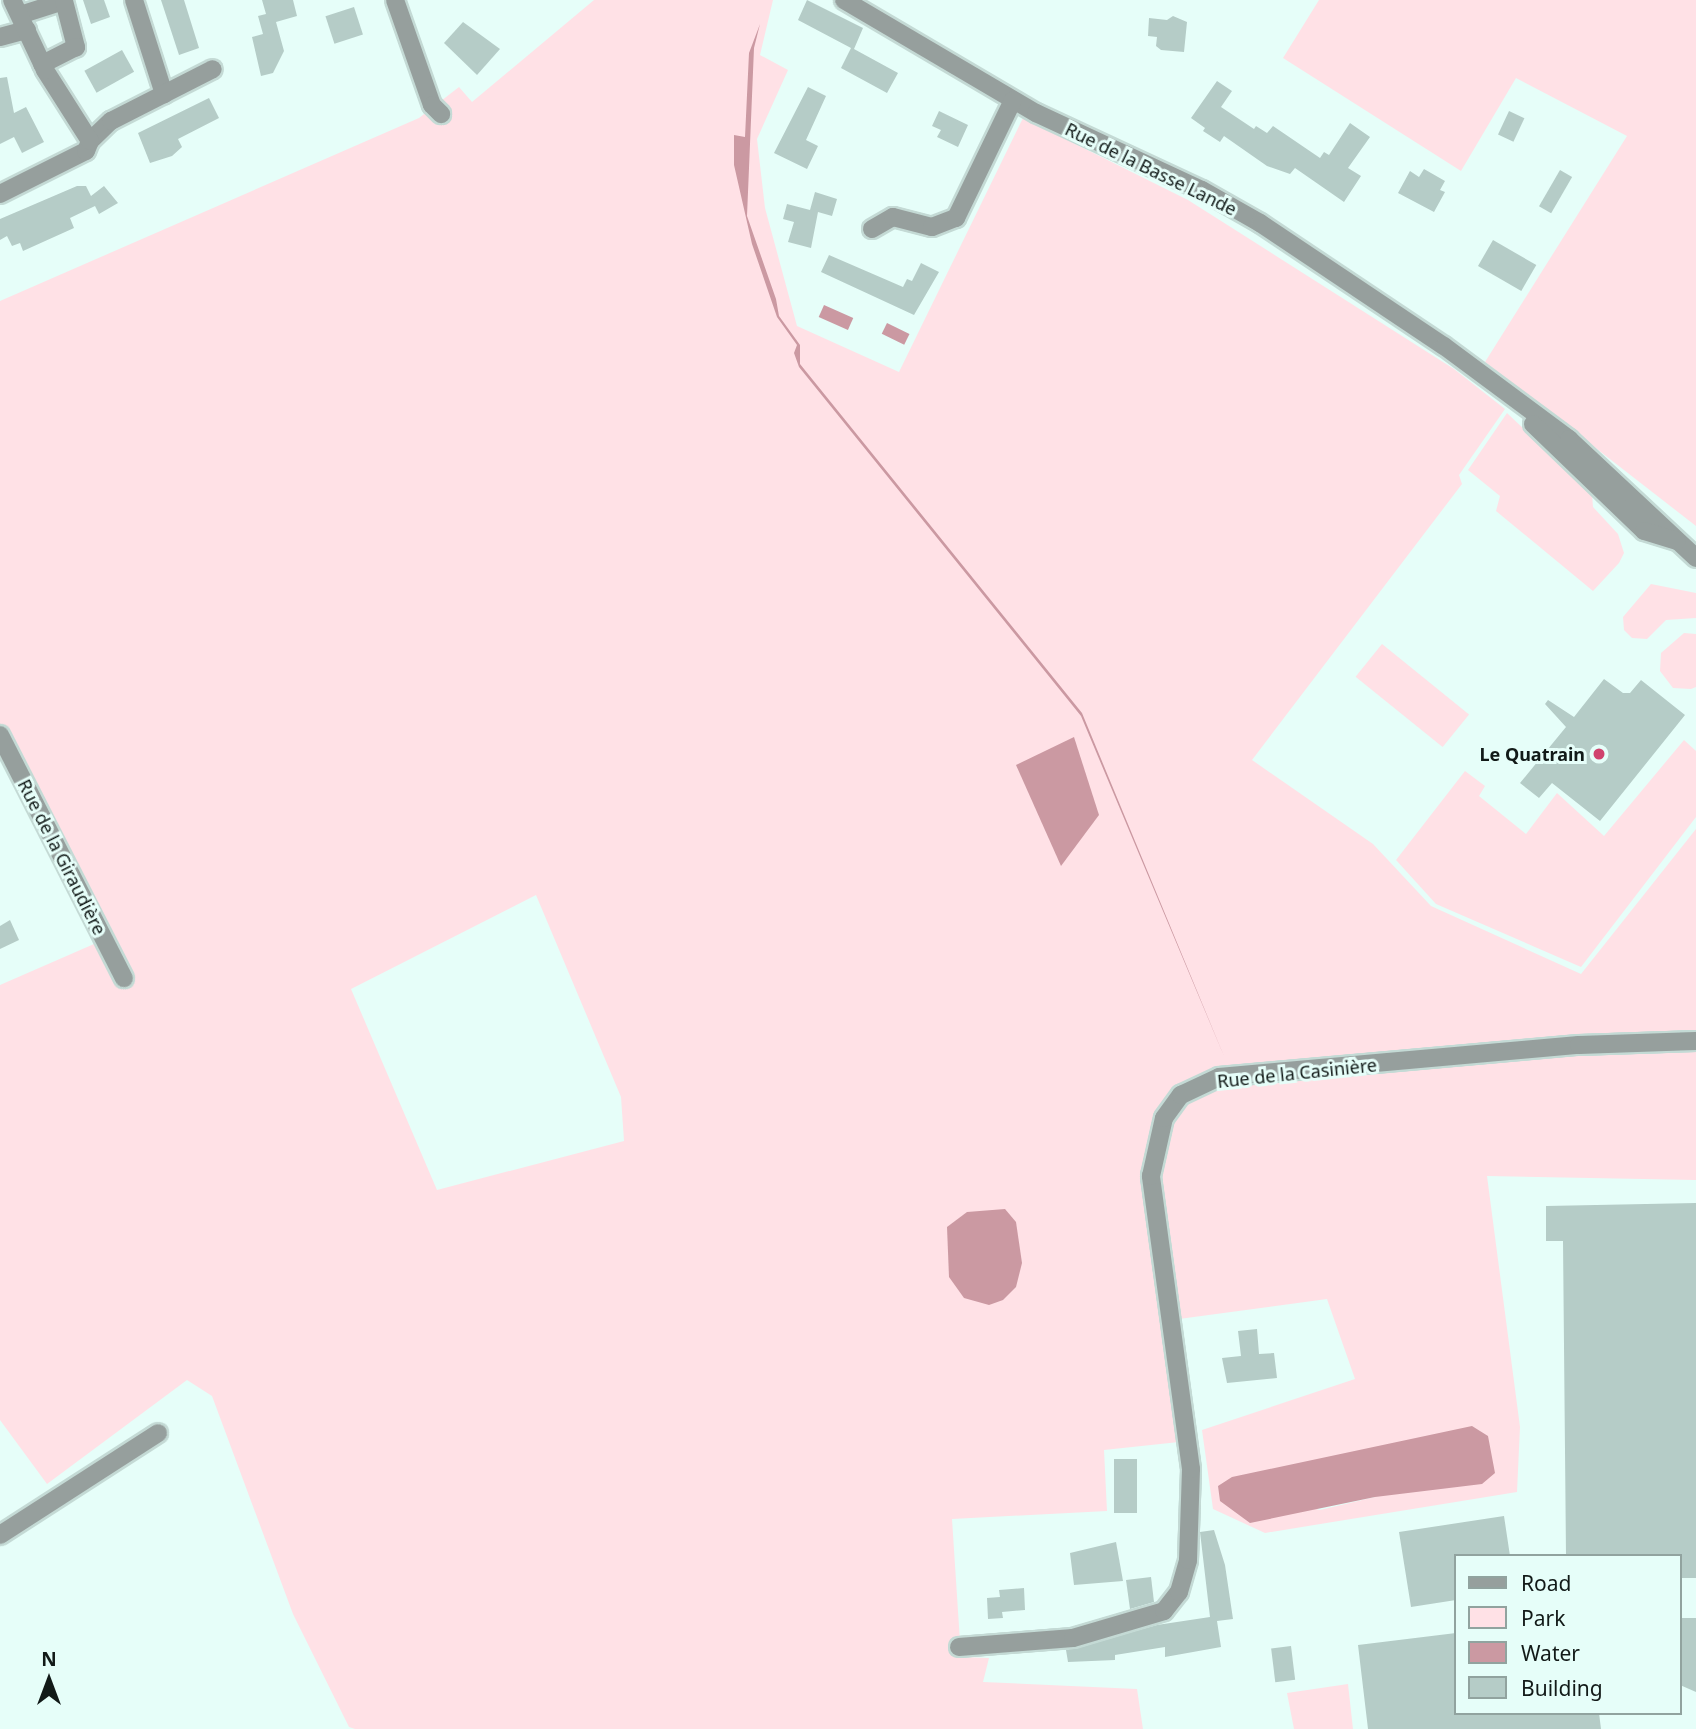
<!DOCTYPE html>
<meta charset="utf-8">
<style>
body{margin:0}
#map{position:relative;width:1696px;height:1729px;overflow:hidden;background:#e6fef9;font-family:"Noto Sans",sans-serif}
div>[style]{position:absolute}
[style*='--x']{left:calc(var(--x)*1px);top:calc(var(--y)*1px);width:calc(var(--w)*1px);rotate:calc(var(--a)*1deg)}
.green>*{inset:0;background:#ffe1e6;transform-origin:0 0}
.water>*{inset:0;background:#cb99a2;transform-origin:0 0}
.building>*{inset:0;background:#b5ccc7;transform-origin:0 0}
.roads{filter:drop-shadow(2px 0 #c4dad5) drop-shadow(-2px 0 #c4dad5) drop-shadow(0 2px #c4dad5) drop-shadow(0 -2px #c4dad5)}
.street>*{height:18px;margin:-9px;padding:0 9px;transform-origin:9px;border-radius:9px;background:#969f9d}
.dots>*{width:19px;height:19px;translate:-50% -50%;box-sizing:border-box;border:4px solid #e6fef9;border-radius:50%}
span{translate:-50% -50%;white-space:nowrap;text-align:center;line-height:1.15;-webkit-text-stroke:6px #e6fef9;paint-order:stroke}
.street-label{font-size:18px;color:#121a18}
.poi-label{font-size:18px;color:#121a18;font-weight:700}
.right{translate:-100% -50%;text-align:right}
.legend{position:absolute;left:1454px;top:1554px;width:228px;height:161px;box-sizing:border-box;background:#e6fef9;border:2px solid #91a39f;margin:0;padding:9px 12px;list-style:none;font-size:21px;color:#121a18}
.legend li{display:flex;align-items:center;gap:14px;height:35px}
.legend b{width:35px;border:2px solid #91a39f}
.north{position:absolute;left:14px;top:1645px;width:70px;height:70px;-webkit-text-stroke:5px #e6fef9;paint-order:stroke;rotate:0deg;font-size:19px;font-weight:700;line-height:28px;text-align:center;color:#121a18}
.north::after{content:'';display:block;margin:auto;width:24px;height:32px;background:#121a18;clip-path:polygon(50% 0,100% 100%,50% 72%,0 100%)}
</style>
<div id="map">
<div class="green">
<i style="clip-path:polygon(evenodd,594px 0,773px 0,760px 55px,788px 70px,757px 139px,765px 208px,797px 326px,899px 372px,1023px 118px,1188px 200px,1454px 369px,1505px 409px,1459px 475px,1462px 484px,1252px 760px,1373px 844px,1431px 906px,1581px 974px,1696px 829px,1696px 1180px,1487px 1176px,1520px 1427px,1517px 1492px,1265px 1533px,1213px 1509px,1202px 1430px,1355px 1379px,1327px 1299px,1164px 1321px,1179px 1442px,1104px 1450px,1107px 1511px,952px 1519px,961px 1657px,989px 1658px,983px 1682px,1137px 1689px,1143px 1729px,355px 1729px,349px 1727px,293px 1614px,212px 1396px,187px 1380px,47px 1484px,0 1420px,0 985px,94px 944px,0 758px,0 301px,419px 118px,459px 87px,472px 102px,594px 0,536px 895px,621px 1097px,624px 1141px,437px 1190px,351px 989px,536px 895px,594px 0,1218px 1486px,1375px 1497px,1320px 1510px,1218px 1486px)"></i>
<i style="clip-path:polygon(1319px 0,1696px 0,1696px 526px,1485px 362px,1627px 136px,1516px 78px,1461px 171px,1283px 58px)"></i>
<i style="clip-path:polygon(1507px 413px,1592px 494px,1593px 507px,1618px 534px,1624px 553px,1619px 563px,1593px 591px,1496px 511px,1500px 496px,1468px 470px)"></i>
<i style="clip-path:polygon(1651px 584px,1696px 593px,1696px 618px,1666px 620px,1647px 639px,1632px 638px,1624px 630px,1623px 617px)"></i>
<i style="clip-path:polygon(1684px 633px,1696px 634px,1696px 687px,1691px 689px,1673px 688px,1660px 671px,1661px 653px)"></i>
<i style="left:1382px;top:644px;width:112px;height:42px;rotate:39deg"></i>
<i style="clip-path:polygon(1684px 740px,1696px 751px,1696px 817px,1581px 967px,1436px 904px,1396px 860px,1465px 771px,1485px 786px,1479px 796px,1526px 834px,1557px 793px,1604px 836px)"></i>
<i style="clip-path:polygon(1348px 1684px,1353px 1729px,1294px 1729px,1287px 1693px)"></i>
</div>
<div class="water">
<i style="clip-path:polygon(760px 24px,754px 48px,747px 216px,776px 299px,779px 316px,800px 345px,800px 364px,1082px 713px,1226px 1061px,1081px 716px,799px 367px,794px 353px,797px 345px,777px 317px,752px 244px,734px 165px,734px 135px,745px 137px,749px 53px)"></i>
<i style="left:824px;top:305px;width:32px;height:13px;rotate:24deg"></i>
<i style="left:887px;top:323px;width:25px;height:12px;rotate:26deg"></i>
<i style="clip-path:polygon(1074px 737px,1099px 815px,1061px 866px,1016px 765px)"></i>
<i style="clip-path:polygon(1005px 1209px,1016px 1222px,1022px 1263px,1016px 1287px,1003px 1300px,989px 1305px,964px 1298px,949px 1277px,947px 1227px,967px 1212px)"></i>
<i style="clip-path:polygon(1472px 1426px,1488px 1436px,1495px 1473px,1482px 1484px,1375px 1497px,1250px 1523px,1220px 1501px,1218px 1486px,1232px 1477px)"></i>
</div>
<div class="building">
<i style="clip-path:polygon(83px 0,104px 0,110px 17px,91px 24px)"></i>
<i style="clip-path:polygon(161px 0,184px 0,199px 48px,179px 55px)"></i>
<i style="clip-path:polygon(262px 0,293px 0,297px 16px,276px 22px,284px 51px,273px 73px,261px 76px,252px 37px,263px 34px,258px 16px,266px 14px)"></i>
<i style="clip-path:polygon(807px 0,863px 28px,854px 49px,898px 73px,887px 93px,841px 68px,851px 48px,798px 20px)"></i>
<i style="left:354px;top:7px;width:29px;height:30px;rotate:72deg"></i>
<i style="clip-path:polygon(1173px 16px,1187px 22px,1184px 52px,1161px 50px,1156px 46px,1157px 37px,1148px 36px,1149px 18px,1167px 20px)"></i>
<i style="clip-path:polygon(463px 22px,500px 49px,477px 75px,444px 43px)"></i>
<i style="left:122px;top:50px;width:25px;height:43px;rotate:61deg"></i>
<i style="clip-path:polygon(7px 77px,14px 113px,26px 107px,44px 142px,22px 153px,14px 137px,0 144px,0 78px)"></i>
<i style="clip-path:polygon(1217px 81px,1232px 91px,1221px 107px,1254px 129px,1256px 126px,1267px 133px,1273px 126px,1320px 158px,1324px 152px,1329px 155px,1350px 123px,1370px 137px,1348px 168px,1361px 176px,1344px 202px,1295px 168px,1290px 174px,1267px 166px,1224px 136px,1220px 142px,1203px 131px,1205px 128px,1191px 118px)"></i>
<i style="clip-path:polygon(808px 87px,826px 96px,806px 140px,818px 146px,807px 169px,774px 153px)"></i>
<i style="clip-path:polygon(209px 98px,219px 118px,178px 139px,182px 147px,172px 156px,150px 163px,138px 133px)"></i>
<i style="clip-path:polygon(939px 111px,968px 125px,958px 147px,937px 137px,941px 130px,932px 126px)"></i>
<i style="left:1509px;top:111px;width:17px;height:26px;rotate:25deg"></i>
<i style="clip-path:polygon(1424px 169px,1445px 181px,1440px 190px,1445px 192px,1434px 212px,1398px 193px,1410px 171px,1419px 177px)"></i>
<i style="left:1560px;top:170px;width:14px;height:42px;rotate:30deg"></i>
<i style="clip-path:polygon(77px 186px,86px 186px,91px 196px,104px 186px,118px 203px,99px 214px,95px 206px,70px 218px,74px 228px,23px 251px,20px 243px,12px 246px,7px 236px,0 240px,0 219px)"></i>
<i style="clip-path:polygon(815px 192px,837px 199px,832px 216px,818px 212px,811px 248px,788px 242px,794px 222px,783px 219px,787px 204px,810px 210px)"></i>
<i style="left:1493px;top:240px;width:50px;height:30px;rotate:30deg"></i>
<i style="clip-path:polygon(829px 255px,903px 287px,907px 279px,912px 281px,921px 263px,939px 272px,914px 315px,821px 272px)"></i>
<i style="clip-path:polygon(1604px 679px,1623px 693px,1630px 693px,1641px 680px,1685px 715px,1600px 821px,1552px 783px,1539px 798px,1520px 783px,1566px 727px,1545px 704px,1548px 700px,1574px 717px)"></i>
<i style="clip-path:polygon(10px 920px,19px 940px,0 949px,0 926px)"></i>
<i style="clip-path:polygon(1696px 1203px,1696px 1578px,1680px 1578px,1680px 1556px,1566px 1556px,1563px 1241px,1546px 1241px,1546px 1206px)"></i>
<i style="clip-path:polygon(1257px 1329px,1259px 1354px,1274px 1353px,1277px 1378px,1227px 1383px,1222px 1358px,1241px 1356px,1238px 1331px)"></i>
<i style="left:1114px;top:1459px;width:23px;height:54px"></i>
<i style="clip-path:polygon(1504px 1516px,1510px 1556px,1456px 1556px,1456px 1600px,1411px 1607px,1399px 1532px)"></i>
<i style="clip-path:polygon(1214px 1530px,1225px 1565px,1233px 1619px,1217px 1621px,1221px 1647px,1165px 1657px,1165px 1647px,1115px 1655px,1115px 1660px,1068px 1662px,1066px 1650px,1157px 1625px,1210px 1617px,1200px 1532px)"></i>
<i style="clip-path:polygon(1116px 1542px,1123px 1581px,1074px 1585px,1070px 1553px)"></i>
<i style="clip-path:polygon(1151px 1577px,1154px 1602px,1130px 1609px,1126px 1580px)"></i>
<i style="clip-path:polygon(1024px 1588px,1025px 1610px,1002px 1612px,1003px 1618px,988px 1619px,987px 1598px,1000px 1597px,999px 1590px)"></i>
<i style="clip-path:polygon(1682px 1618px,1696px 1618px,1696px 1692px,1680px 1685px)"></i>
<i style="clip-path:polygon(1456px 1633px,1456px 1713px,1599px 1713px,1601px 1729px,1368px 1729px,1358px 1645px)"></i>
<i style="left:1291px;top:1646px;width:34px;height:20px;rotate:83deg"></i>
</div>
<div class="roads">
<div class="street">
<i style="--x:134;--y:0;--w:99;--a:72.3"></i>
<i style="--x:395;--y:0;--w:111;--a:70.6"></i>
<i style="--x:432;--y:105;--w:13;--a:45"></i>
<i style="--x:844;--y:0;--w:223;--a:30.5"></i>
<i style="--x:1036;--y:113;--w:183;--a:24.9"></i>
<i style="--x:1202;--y:190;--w:67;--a:29.6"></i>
<i style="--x:1260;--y:223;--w:221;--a:33.8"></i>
<i style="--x:1444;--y:346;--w:156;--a:36.6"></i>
<i style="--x:1569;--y:439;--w:174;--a:43.1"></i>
<i style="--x:20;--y:15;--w:46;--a:-17.7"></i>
<i style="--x:64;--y:1;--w:48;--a:75.4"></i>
<i style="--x:76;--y:47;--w:38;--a:153"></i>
<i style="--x:0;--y:37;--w:28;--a:-15"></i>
<i style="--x:90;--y:141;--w:29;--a:-44"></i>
<i style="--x:111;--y:121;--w:114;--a:-27"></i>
<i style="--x:0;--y:194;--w:96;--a:-26.6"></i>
<i style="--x:86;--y:151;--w:11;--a:-68"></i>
<i style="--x:90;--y:141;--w:84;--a:-122.4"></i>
<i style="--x:45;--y:70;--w:77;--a:-115.2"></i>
<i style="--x:872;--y:229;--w:24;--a:-30"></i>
<i style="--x:893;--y:217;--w:40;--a:14.4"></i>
<i style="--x:932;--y:227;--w:26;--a:-21"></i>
<i style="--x:956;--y:218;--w:131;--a:-64.2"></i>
<i style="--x:1533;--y:424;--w:154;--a:43.9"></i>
<i style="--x:1644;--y:531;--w:34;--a:17"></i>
<i style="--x:0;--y:735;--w:273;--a:63"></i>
<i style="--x:0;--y:1535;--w:188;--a:-32.8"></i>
<i style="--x:959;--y:1647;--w:114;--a:-4.5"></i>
<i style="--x:1073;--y:1638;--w:95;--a:-16.5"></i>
<i style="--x:1164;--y:1611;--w:24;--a:-52"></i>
<i style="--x:1179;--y:1592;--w:33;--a:-74"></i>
<i style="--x:1188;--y:1560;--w:91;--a:-88.1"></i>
<i style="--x:1191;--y:1469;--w:296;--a:-97.8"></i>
<i style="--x:1151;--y:1176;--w:59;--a:-77.4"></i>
<i style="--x:1164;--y:1118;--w:29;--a:-54"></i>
<i style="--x:1181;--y:1095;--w:42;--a:-25.3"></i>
<i style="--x:1219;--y:1077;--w:361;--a:-5.1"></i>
<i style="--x:1579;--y:1045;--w:117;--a:-2"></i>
</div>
</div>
<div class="dots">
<i style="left:1599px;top:754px;background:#d0436e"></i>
</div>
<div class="street-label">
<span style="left:1151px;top:169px;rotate:26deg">Rue de la Basse Lande</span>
<span style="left:62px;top:857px;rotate:63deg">Rue de la Giraudière</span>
<span style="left:1297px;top:1073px;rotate:-6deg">Rue de la Casinière</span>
</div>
<div class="poi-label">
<span class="right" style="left:1585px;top:754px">Le Quatrain</span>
</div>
<ul class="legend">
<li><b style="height:9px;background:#969f9d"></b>Road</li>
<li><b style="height:19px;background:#ffe1e6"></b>Park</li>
<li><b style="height:19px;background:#cb99a2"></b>Water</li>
<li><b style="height:19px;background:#b5ccc7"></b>Building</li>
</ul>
<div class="north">N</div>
</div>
